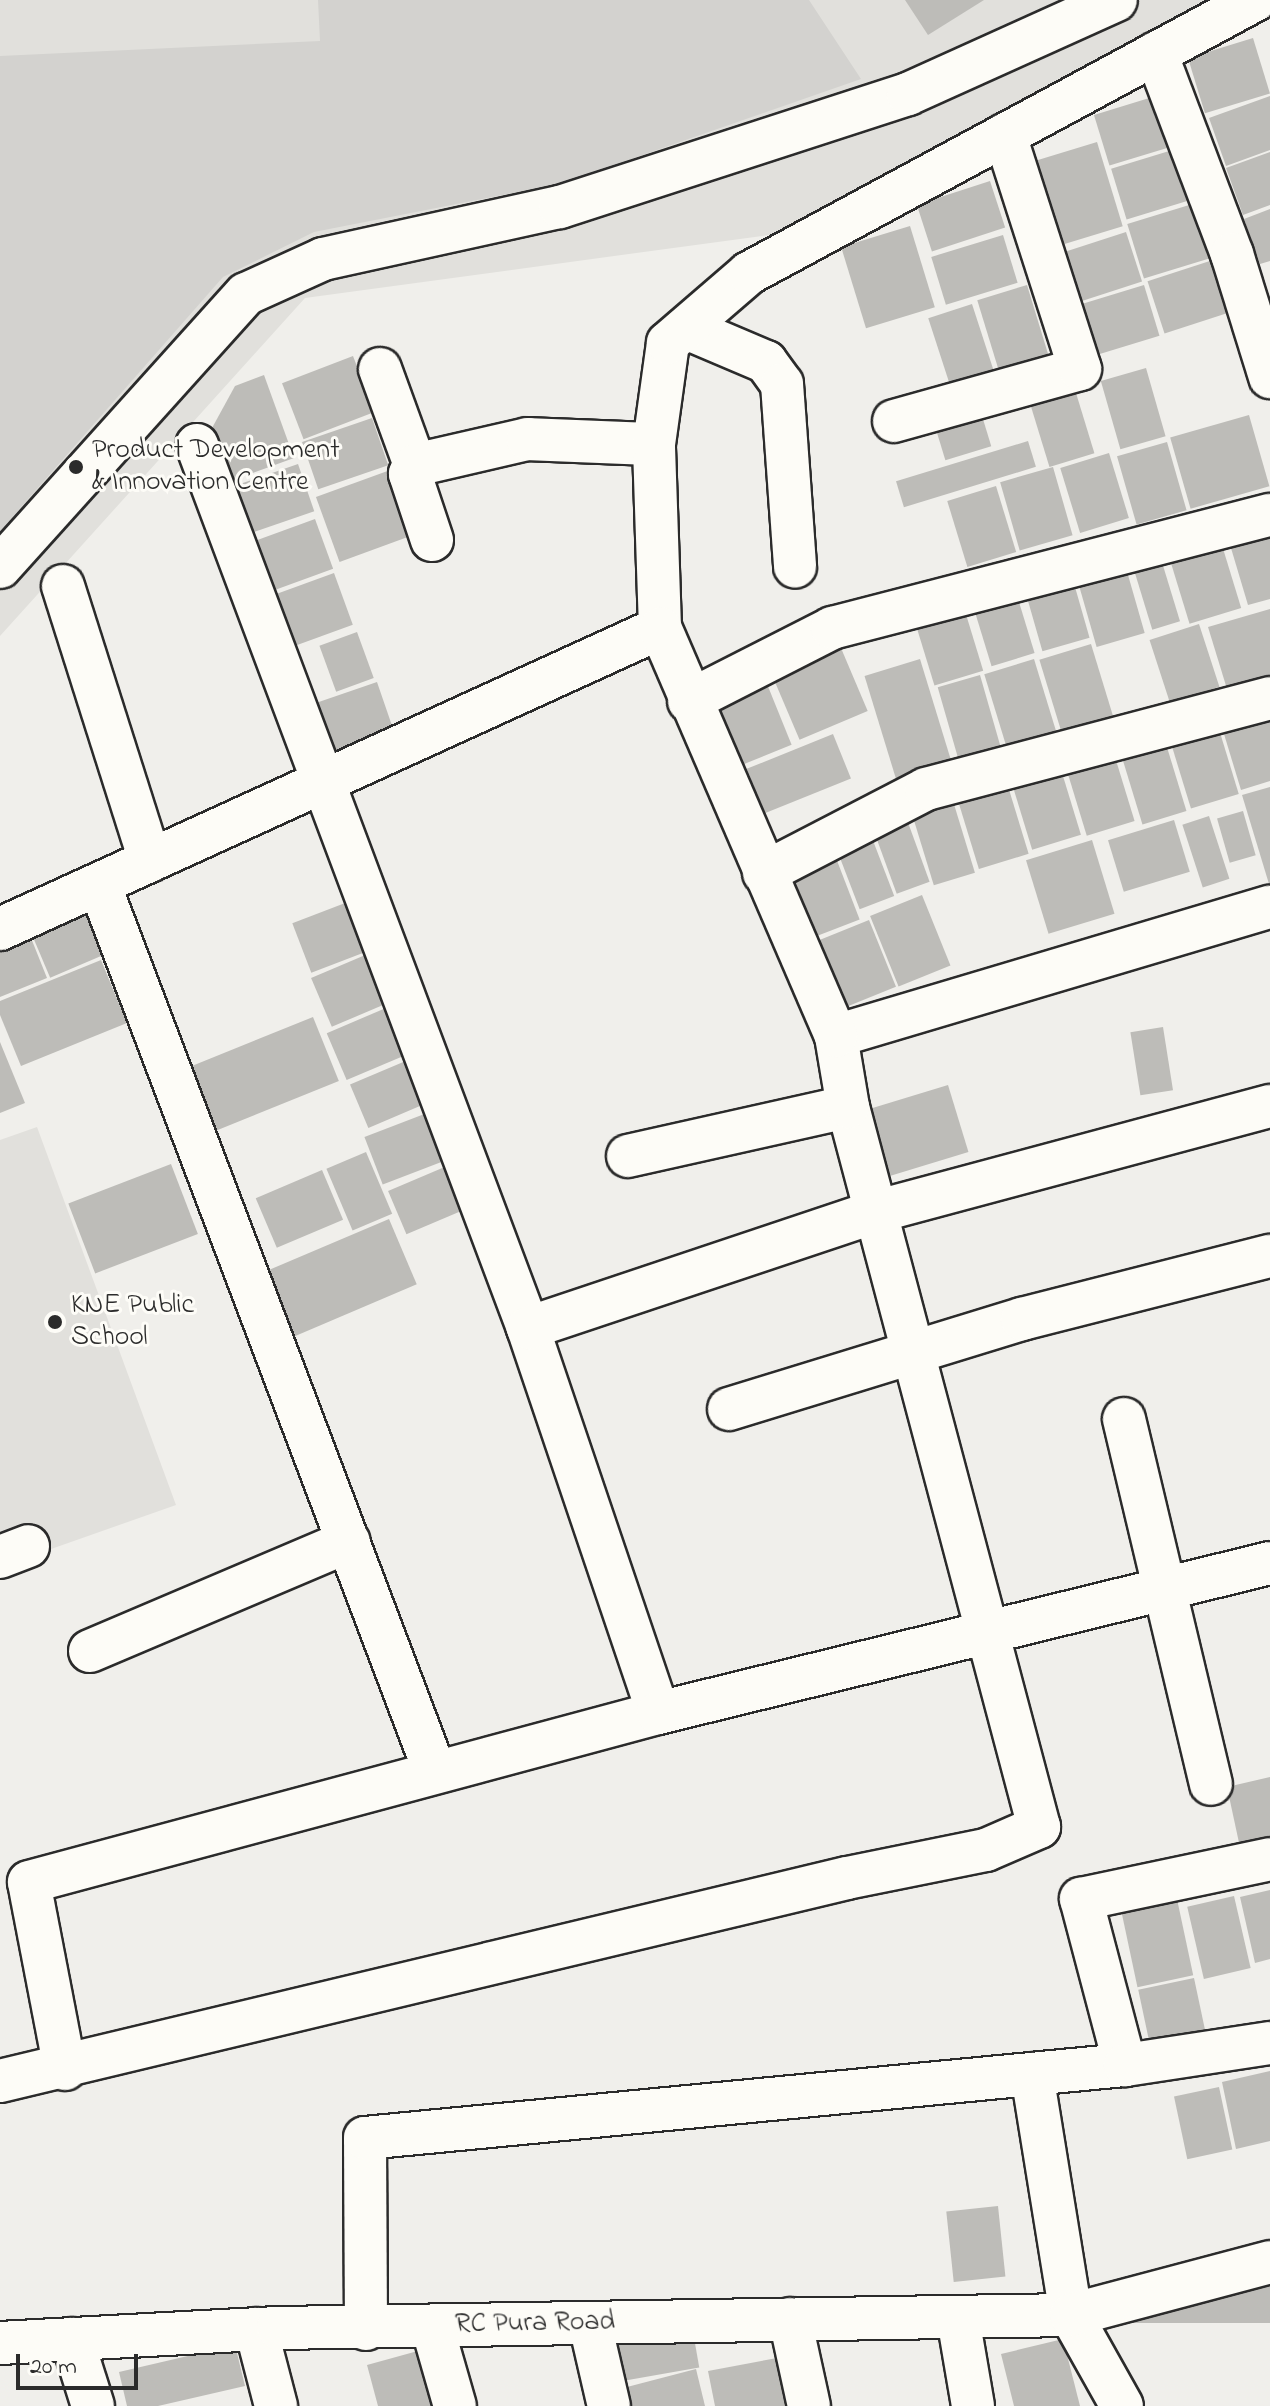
<!DOCTYPE html>
<style>
body{margin:0}
#map{position:relative;width:1270px;height:2406px;overflow:hidden;background:#f0efeb;font-family:"Indie Flower",sans-serif}
div>[style]{position:absolute}
[style*='--x']{left:calc(var(--x)*1px);top:calc(var(--y)*1px);width:calc(var(--w)*1px);rotate:calc(var(--a)*1deg)}
.built>*{inset:0;background:#e1e0dc}
.green>*{inset:0;background:#d3d2cf}
.building>*{inset:0;background:#bdbcb8;transform-origin:0 0}
.roads{filter:drop-shadow(2px 0 #2b2b2b) drop-shadow(-2px 0 #2b2b2b) drop-shadow(0 2px #2b2b2b) drop-shadow(0 -2px #2b2b2b)}
.minor>*{height:42px;margin:-21px;padding:0 21px;transform-origin:21px;border-radius:21px;background:#fdfcf7}
.dots>*{width:22px;height:22px;translate:-50% -50%;box-sizing:border-box;border:4px solid #fdfcf7;border-radius:50%}
span{translate:-50% -50%;white-space:nowrap;text-align:center;line-height:1.15;-webkit-text-stroke:6px #fdfcf7;paint-order:stroke}
.poi-label{font-size:28px;color:#2b2b2b}
.left{translate:0 -50%;text-align:left}
.street-label{font-size:28px;color:#2b2b2b}
.scale{position:absolute;left:16px;top:2354px;width:122px;height:36px;box-sizing:border-box;border:4px solid #2b2b2b;border-top:0;padding-left:10px;font-size:24px;line-height:28px;white-space:nowrap;color:#2b2b2b;-webkit-text-stroke:6px #fdfcf7;paint-order:stroke}
</style>
<div id="map">
<div class="built">
<i style="clip-path:polygon(0 0,1230px 0,776px 234px,305px 298px,0 636px)"></i>
<i style="clip-path:polygon(37px 1127px,176px 1505px,0 1567px,0 1140px)"></i>
</div>
<div class="green">
<i style="clip-path:polygon(318px 0,809px 0,861px 79px,559px 184px,314px 232px,223px 277px,0 531px,0 56px,320px 41px)"></i>
</div>
<div class="building">
<i style="clip-path:polygon(905px 0,984px 0,928px 35px)"></i>
<i style="left:1253px;top:38px;width:58px;height:68px;rotate:73deg"></i>
<i style="left:1159px;top:95px;width:53px;height:68px;rotate:73deg"></i>
<i style="clip-path:polygon(1270px 96px,1270px 150px,1226px 166px,1209px 118px)"></i>
<i style="left:1097px;top:142px;width:88px;height:66px;rotate:73deg"></i>
<i style="left:1179px;top:148px;width:53px;height:71px;rotate:73deg"></i>
<i style="clip-path:polygon(1270px 152px,1270px 205px,1243px 215px,1226px 168px)"></i>
<i style="left:990px;top:181px;width:49px;height:77px;rotate:72deg"></i>
<i style="left:1199px;top:202px;width:57px;height:75px;rotate:73deg"></i>
<i style="clip-path:polygon(1270px 209px,1270px 261px,1260px 264px,1244px 219px)"></i>
<i style="left:910px;top:226px;width:85px;height:72px;rotate:73deg"></i>
<i style="left:1126px;top:232px;width:52px;height:64px;rotate:72deg"></i>
<i style="left:1003px;top:235px;width:50px;height:75px;rotate:73deg"></i>
<i style="left:1216px;top:259px;width:55px;height:72px;rotate:72deg"></i>
<i style="left:1027px;top:285px;width:77px;height:52px;rotate:73deg"></i>
<i style="left:1144px;top:285px;width:53px;height:71px;rotate:73deg"></i>
<i style="left:972px;top:304px;width:76px;height:46px;rotate:72deg"></i>
<i style="left:353px;top:356px;width:60px;height:76px;rotate:69deg"></i>
<i style="left:1146px;top:368px;width:71px;height:47px;rotate:74deg"></i>
<i style="clip-path:polygon(264px 375px,294px 458px,231px 481px,212px 428px,235px 386px)"></i>
<i style="left:1076px;top:393px;width:63px;height:47px;rotate:73deg"></i>
<i style="left:979px;top:406px;width:42px;height:48px;rotate:73deg"></i>
<i style="left:1249px;top:415px;width:74px;height:82px;rotate:74deg"></i>
<i style="left:372px;top:418px;width:50px;height:74px;rotate:71deg"></i>
<i style="left:1028px;top:441px;width:27px;height:138px;rotate:73deg"></i>
<i style="left:1167px;top:442px;width:71px;height:52px;rotate:74deg"></i>
<i style="left:1109px;top:453px;width:68px;height:51px;rotate:73deg"></i>
<i style="left:298px;top:464px;width:50px;height:73px;rotate:71deg"></i>
<i style="left:1053px;top:467px;width:71px;height:55px;rotate:74deg"></i>
<i style="left:393px;top:469px;width:69px;height:82px;rotate:70deg"></i>
<i style="left:996px;top:486px;width:69px;height:51px;rotate:73deg"></i>
<i style="left:315px;top:519px;width:53px;height:73px;rotate:70deg"></i>
<i style="clip-path:polygon(1270px 525px,1270px 599px,1248px 605px,1228px 538px)"></i>
<i style="left:1221px;top:542px;width:69px;height:54px;rotate:73deg"></i>
<i style="left:1161px;top:559px;width:65px;height:29px;rotate:73deg"></i>
<i style="left:1124px;top:561px;width:75px;height:50px;rotate:74deg"></i>
<i style="left:334px;top:573px;width:55px;height:76px;rotate:70deg"></i>
<i style="left:1073px;top:580px;width:60px;height:49px;rotate:74deg"></i>
<i style="left:1015px;top:589px;width:67px;height:45px;rotate:73deg"></i>
<i style="left:961px;top:598px;width:76px;height:51px;rotate:73deg"></i>
<i style="clip-path:polygon(1270px 609px,1270px 676px,1227px 689px,1208px 627px)"></i>
<i style="left:1199px;top:624px;width:66px;height:52px;rotate:72deg"></i>
<i style="left:357px;top:632px;width:49px;height:40px;rotate:70deg"></i>
<i style="left:838px;top:641px;width:76px;height:74px;rotate:67deg"></i>
<i style="left:1091px;top:644px;width:80px;height:54px;rotate:73deg"></i>
<i style="left:920px;top:659px;width:107px;height:58px;rotate:73deg"></i>
<i style="left:1034px;top:659px;width:79px;height:52px;rotate:73deg"></i>
<i style="left:980px;top:675px;width:79px;height:44px;rotate:74deg"></i>
<i style="left:765px;top:679px;width:71px;height:57px;rotate:68deg"></i>
<i style="left:377px;top:682px;width:57px;height:77px;rotate:71deg"></i>
<i style="clip-path:polygon(1270px 720px,1270px 781px,1241px 790px,1224px 734px)"></i>
<i style="left:1218px;top:726px;width:71px;height:50px;rotate:73deg"></i>
<i style="left:833px;top:734px;width:48px;height:93px;rotate:68deg"></i>
<i style="left:1166px;top:744px;width:70px;height:46px;rotate:73deg"></i>
<i style="left:1115px;top:757px;width:67px;height:50px;rotate:73deg"></i>
<i style="left:1059px;top:763px;width:75px;height:51px;rotate:73deg"></i>
<i style="left:1007px;top:783px;width:74px;height:52px;rotate:73deg"></i>
<i style="clip-path:polygon(1270px 787px,1270px 883px,1269px 884px,1242px 795px)"></i>
<i style="left:953px;top:801px;width:75px;height:43px;rotate:73deg"></i>
<i style="left:1243px;top:811px;width:46px;height:27px;rotate:74deg"></i>
<i style="left:1209px;top:816px;width:66px;height:28px;rotate:72deg"></i>
<i style="left:906px;top:817px;width:69px;height:35px;rotate:70deg"></i>
<i style="left:1174px;top:820px;width:54px;height:69px;rotate:73deg"></i>
<i style="left:872px;top:838px;width:62px;height:37px;rotate:69deg"></i>
<i style="left:1092px;top:840px;width:77px;height:69px;rotate:73deg"></i>
<i style="left:836px;top:858px;width:66px;height:57px;rotate:69deg"></i>
<i style="left:922px;top:895px;width:76px;height:56px;rotate:68deg"></i>
<i style="left:353px;top:900px;width:53px;height:65px;rotate:69deg"></i>
<i style="left:86px;top:906px;width:52px;height:61px;rotate:67deg"></i>
<i style="left:869px;top:920px;width:72px;height:56px;rotate:68deg"></i>
<i style="clip-path:polygon(29px 933px,47px 978px,0 997px,0 945px)"></i>
<i style="left:370px;top:953px;width:53px;height:64px;rotate:67deg"></i>
<i style="clip-path:polygon(101px 960px,127px 1023px,21px 1066px,0 1015px,0 1001px)"></i>
<i style="left:393px;top:1005px;width:51px;height:72px;rotate:67deg"></i>
<i style="left:313px;top:1017px;width:69px;height:138px;rotate:68deg"></i>
<i style="left:1163px;top:1027px;width:64px;height:33px;rotate:81deg"></i>
<i style="clip-path:polygon(0 1042px,25px 1103px,0 1113px)"></i>
<i style="left:408px;top:1060px;width:47px;height:63px;rotate:67deg"></i>
<i style="left:948px;top:1085px;width:70px;height:84px;rotate:73deg"></i>
<i style="left:427px;top:1113px;width:51px;height:67px;rotate:69deg"></i>
<i style="left:366px;top:1152px;width:67px;height:43px;rotate:67deg"></i>
<i style="left:171px;top:1164px;width:75px;height:110px;rotate:69deg"></i>
<i style="left:447px;top:1166px;width:47px;height:64px;rotate:67deg"></i>
<i style="left:322px;top:1170px;width:54px;height:72px;rotate:67deg"></i>
<i style="left:389px;top:1219px;width:71px;height:137px;rotate:67deg"></i>
<i style="clip-path:polygon(1270px 1777px,1270px 1845px,1241px 1852px,1227px 1787px)"></i>
<i style="clip-path:polygon(1270px 1890px,1270px 1959px,1255px 1963px,1240px 1897px)"></i>
<i style="left:1234px;top:1896px;width:74px;height:48px;rotate:77deg"></i>
<i style="left:1177px;top:1899px;width:78px;height:57px;rotate:78deg"></i>
<i style="left:1194px;top:1978px;width:66px;height:57px;rotate:78deg"></i>
<i style="clip-path:polygon(1270px 2071px,1270px 2141px,1236px 2149px,1222px 2082px)"></i>
<i style="left:1219px;top:2087px;width:64px;height:46px;rotate:78deg"></i>
<i style="left:998px;top:2206px;width:71px;height:52px;rotate:84deg"></i>
<i style="left:1270px;top:2276px;width:47px;height:145px;rotate:90deg"></i>
<i style="left:693px;top:2332px;width:36px;height:78px;rotate:80deg"></i>
<i style="clip-path:polygon(1063px 2339px,1080px 2406px,1014px 2406px,1001px 2354px)"></i>
<i style="clip-path:polygon(235px 2345px,245px 2386px,158px 2406px,127px 2406px,119px 2372px)"></i>
<i style="clip-path:polygon(425px 2349px,441px 2406px,378px 2406px,367px 2365px)"></i>
<i style="clip-path:polygon(777px 2358px,786px 2406px,715px 2406px,708px 2371px)"></i>
<i style="clip-path:polygon(696px 2369px,705px 2406px,632px 2406px,627px 2387px)"></i>
</div>
<div class="roads">
<div class="minor">
<i style="--x:1156;--y:53;--w:215;--a:69.3"></i>
<i style="--x:1232;--y:254;--w:129;--a:72.8"></i>
<i style="--x:686;--y:328;--w:87;--a:23"></i>
<i style="--x:766;--y:362;--w:27;--a:54"></i>
<i style="--x:782;--y:384;--w:183;--a:85.9"></i>
<i style="--x:380;--y:369;--w:102;--a:70"></i>
<i style="--x:894;--y:421;--w:193;--a:-15.6"></i>
<i style="--x:1080;--y:369;--w:246;--a:-107.8"></i>
<i style="--x:197;--y:445;--w:943;--a:69.45"></i>
<i style="--x:528;--y:1328;--w:406;--a:71.3"></i>
<i style="--x:432;--y:540;--w:70;--a:-108.4"></i>
<i style="--x:410;--y:474;--w:10;--a:-61"></i>
<i style="--x:415;--y:465;--w:116;--a:-13"></i>
<i style="--x:528;--y:439;--w:126;--a:2.3"></i>
<i style="--x:0;--y:567;--w:367;--a:-48"></i>
<i style="--x:246;--y:294;--w:85;--a:-24.4"></i>
<i style="--x:323;--y:259;--w:243;--a:-12.4"></i>
<i style="--x:560;--y:207;--w:366;--a:-18"></i>
<i style="--x:908;--y:94;--w:228;--a:-24.3"></i>
<i style="--x:63;--y:586;--w:288;--a:72.4"></i>
<i style="--x:689;--y:701;--w:161;--a:-27"></i>
<i style="--x:832;--y:628;--w:452;--a:-14.5"></i>
<i style="--x:764;--y:873;--w:182;--a:-27.4"></i>
<i style="--x:926;--y:789;--w:356;--a:-14.8"></i>
<i style="--x:99;--y:884;--w:949;--a:69.27"></i>
<i style="--x:0;--y:929;--w:725;--a:-24.52"></i>
<i style="--x:660;--y:628;--w:184;--a:-91.9"></i>
<i style="--x:654;--y:444;--w:102;--a:-82.1"></i>
<i style="--x:668;--y:343;--w:107;--a:-40.8"></i>
<i style="--x:749;--y:273;--w:575;--a:-28.35"></i>
<i style="--x:836;--y:1036;--w:453;--a:-16.6"></i>
<i style="--x:628;--y:1156;--w:225;--a:-12.6"></i>
<i style="--x:528;--y:1328;--w:369;--a:-18.5"></i>
<i style="--x:878;--y:1211;--w:406;--a:-15"></i>
<i style="--x:729;--y:1409;--w:307;--a:-17.1"></i>
<i style="--x:1022;--y:1319;--w:256;--a:-14.3"></i>
<i style="--x:1124;--y:1419;--w:375;--a:76.6"></i>
<i style="--x:0;--y:1557;--w:30;--a:-21"></i>
<i style="--x:90;--y:1651;--w:281;--a:-23"></i>
<i style="--x:1125;--y:2065;--w:172;--a:-104.8"></i>
<i style="--x:1081;--y:1899;--w:193;--a:-11.9"></i>
<i style="--x:65;--y:2069;--w:190;--a:-100.9"></i>
<i style="--x:29;--y:1882;--w:651;--a:-15.04"></i>
<i style="--x:658;--y:1713;--w:630;--a:-13.77"></i>
<i style="--x:1032;--y:2074;--w:244;--a:80.8"></i>
<i style="--x:1071;--y:2315;--w:104;--a:60.7"></i>
<i style="--x:0;--y:2081;--w:871;--a:-13.48"></i>
<i style="--x:847;--y:1878;--w:142;--a:-11.4"></i>
<i style="--x:986;--y:1850;--w:58;--a:-23.5"></i>
<i style="--x:1039;--y:1827;--w:745;--a:-104.86"></i>
<i style="--x:848;--y:1107;--w:72;--a:-99.6"></i>
<i style="--x:836;--y:1036;--w:444;--a:-113.3"></i>
<i style="--x:958;--y:2318;--w:89;--a:80.3"></i>
<i style="--x:790;--y:2319;--w:89;--a:77.7"></i>
<i style="--x:590;--y:2324;--w:84;--a:77"></i>
<i style="--x:432;--y:2326;--w:83;--a:74"></i>
<i style="--x:256;--y:2329;--w:80;--a:75.4"></i>
<i style="--x:366;--y:2329;--w:191;--a:-90.3"></i>
<i style="--x:365;--y:2138;--w:763;--a:-5.49"></i>
<i style="--x:1125;--y:2065;--w:147;--a:-8.6"></i>
<i style="--x:72;--y:2339;--w:70;--a:72.6"></i>
<i style="--x:0;--y:2343;--w:278;--a:-3.1"></i>
<i style="--x:278;--y:2328;--w:793;--a:-0.94"></i>
<i style="--x:1071;--y:2315;--w:206;--a:-14.9"></i>
</div>
</div>
<div class="dots">
<i style="left:76px;top:467px;background:#2b2b2b"></i>
<i style="left:55px;top:1322px;background:#2b2b2b"></i>
</div>
<div class="poi-label">
<span class="left" style="left:92px;top:467px">Product Development<br>&amp; Innovation Centre</span>
<span class="left" style="left:71px;top:1322px">KNE Public<br>School</span>
</div>
<div class="street-label">
<span style="left:535px;top:2324px;rotate:-1deg">RC Pura Road</span>
</div>
<div class="scale">20 m</div>
</div>
